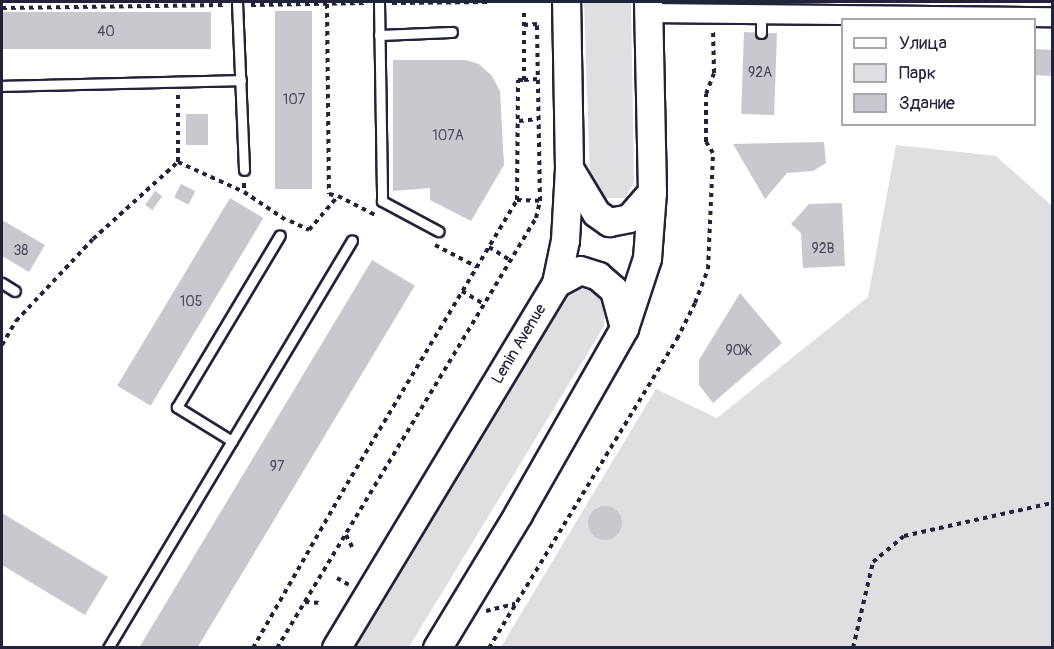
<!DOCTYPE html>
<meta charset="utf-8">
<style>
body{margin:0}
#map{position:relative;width:1054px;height:649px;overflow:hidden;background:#fff;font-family:Pangolin,sans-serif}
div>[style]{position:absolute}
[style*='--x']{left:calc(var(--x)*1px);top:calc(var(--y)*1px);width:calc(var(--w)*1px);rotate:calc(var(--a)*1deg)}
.green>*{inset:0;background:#dfdfe2}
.building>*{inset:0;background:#c8c8cf;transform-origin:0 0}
.round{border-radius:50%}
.path>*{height:4px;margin-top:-2px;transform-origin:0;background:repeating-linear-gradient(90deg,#22223b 0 4.5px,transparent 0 9px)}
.roads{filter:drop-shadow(2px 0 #22223b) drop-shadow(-2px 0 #22223b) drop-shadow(0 2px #22223b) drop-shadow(0 -2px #22223b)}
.service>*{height:9px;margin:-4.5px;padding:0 4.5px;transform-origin:4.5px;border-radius:4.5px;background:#fff}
.minor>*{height:18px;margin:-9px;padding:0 9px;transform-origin:9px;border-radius:9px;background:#fff}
.primary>*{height:27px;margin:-13.5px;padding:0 13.5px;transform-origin:13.5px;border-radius:13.5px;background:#fff}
span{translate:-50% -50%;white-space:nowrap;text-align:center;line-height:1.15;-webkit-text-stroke:4.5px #fff;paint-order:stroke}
.number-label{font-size:14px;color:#4c4c60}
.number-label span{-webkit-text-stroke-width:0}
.street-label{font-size:16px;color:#22223b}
.frame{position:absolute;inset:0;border:3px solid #22223b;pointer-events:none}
.legend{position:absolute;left:841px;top:18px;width:195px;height:108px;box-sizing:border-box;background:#fff;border:2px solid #a7a7b1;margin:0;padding:8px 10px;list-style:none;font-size:18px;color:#22223b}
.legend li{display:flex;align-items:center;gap:12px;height:30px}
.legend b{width:30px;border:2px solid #a7a7b1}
</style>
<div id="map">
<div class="green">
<i style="clip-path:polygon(584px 2px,631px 2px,634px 182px,625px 198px,601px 198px,590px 181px)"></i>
<i style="clip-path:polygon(896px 145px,996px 156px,1052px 206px,1052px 647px,501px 647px,656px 389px,717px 418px,868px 297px)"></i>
<i style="clip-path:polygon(586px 282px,605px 297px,604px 326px,409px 647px,352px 648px,563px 295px,576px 283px)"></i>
</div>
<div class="building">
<i style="left:275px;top:11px;width:37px;height:178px"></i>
<i style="left:211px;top:12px;width:37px;height:209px;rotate:90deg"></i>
<i style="left:744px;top:32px;width:33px;height:82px;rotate:2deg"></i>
<i style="left:1034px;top:49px;width:18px;height:26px;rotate:3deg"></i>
<i style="clip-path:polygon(393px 60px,466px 60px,479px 64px,492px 76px,500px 91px,504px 165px,471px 221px,430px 200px,430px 188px,393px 191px)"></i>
<i style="left:186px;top:114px;width:22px;height:31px"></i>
<i style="clip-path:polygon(824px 142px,826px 163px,813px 171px,787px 173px,765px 199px,733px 144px)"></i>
<i style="left:181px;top:184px;width:16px;height:15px;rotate:27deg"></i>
<i style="left:155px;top:191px;width:9px;height:17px;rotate:36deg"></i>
<i style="left:230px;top:198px;width:39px;height:219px;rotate:31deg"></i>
<i style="clip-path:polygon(842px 203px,845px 266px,803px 268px,801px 233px,791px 224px,809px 204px)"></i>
<i style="clip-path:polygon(2px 220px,45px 245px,29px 272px,2px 256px)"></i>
<i style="left:372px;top:260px;width:50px;height:452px;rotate:31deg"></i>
<i style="clip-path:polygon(740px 293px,782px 343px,713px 403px,699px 385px,699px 360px)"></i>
<i class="round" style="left:588px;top:506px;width:34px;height:34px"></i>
<i style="clip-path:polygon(2px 513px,108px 577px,85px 615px,2px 565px)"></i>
</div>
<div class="path">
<i style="--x:392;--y:3;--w:95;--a:-0.6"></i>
<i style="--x:327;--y:4;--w:190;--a:89.4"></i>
<i style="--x:329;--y:194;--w:9;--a:13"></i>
<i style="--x:251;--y:5;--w:115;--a:-1"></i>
<i style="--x:2;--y:8;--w:223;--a:-0.8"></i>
<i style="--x:524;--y:80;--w:13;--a:-4"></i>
<i style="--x:519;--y:121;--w:19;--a:-6"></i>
<i style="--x:178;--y:162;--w:72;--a:24.4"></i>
<i style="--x:244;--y:183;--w:9;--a:90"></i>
<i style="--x:244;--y:192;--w:54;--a:33.7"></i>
<i style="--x:517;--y:200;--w:23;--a:2"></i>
<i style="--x:290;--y:221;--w:21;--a:25"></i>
<i style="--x:309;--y:230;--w:45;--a:-49.5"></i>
<i style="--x:338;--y:196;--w:44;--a:27.1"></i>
<i style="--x:435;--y:245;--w:47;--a:27.6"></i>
<i style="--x:489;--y:247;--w:25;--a:32"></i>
<i style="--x:462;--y:291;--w:26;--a:31"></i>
<i style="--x:2;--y:345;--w:28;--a:-60"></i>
<i style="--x:16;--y:321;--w:112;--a:-46.8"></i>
<i style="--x:93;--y:239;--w:115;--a:-42.2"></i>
<i style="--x:178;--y:162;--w:68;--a:-90"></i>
<i style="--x:346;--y:535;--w:16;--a:63"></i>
<i style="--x:337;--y:578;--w:14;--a:30"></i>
<i style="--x:305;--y:602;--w:16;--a:4"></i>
<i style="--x:486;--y:611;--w:30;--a:-14"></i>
<i style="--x:253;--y:648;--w:189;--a:-60.2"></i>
<i style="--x:347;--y:484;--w:331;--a:-59.1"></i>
<i style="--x:517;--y:200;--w:120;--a:-89.5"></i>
<i style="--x:518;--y:80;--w:6;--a:0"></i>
<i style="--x:524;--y:80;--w:71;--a:-90"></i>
<i style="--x:277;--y:648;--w:502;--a:-58.94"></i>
<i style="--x:536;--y:218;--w:17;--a:-77"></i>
<i style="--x:540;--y:201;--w:177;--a:-91"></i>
<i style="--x:537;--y:24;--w:13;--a:176"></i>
<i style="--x:489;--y:648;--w:362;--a:-58.7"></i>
<i style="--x:677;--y:339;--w:40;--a:-63.4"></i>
<i style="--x:695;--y:303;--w:36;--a:-69"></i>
<i style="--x:708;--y:269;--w:116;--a:-87.5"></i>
<i style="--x:713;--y:153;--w:13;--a:-122"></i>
<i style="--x:706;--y:142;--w:48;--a:-90"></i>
<i style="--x:706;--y:94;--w:22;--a:-69"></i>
<i style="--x:714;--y:73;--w:44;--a:-91.3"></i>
<i style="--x:853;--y:648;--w:88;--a:-76.9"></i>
<i style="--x:873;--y:562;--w:40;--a:-40"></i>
<i style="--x:904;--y:536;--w:152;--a:-12.6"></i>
</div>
<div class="roads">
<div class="service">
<i style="--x:237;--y:2;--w:168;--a:87.6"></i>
<i style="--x:379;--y:2;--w:199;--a:89.1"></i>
<i style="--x:382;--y:201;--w:64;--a:28.2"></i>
<i style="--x:761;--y:33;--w:19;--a:-90"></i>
<i style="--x:379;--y:35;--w:73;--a:-2.4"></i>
<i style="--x:2;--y:86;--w:239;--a:-1.4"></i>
<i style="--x:2;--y:283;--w:15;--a:32"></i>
<i style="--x:232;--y:441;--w:65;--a:-148.3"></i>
<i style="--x:177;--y:407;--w:200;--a:-59.1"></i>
<i style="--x:108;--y:648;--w:475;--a:-59.1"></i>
</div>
<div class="minor">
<i style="--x:648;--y:13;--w:404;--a:0.6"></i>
</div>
<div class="primary">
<i style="--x:569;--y:168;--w:52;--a:59"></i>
<i style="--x:596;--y:213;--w:16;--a:35"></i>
<i style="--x:609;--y:222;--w:20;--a:-11"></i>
<i style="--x:629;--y:218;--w:35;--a:-49"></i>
<i style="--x:556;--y:283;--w:27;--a:-28"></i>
<i style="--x:580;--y:270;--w:19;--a:18"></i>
<i style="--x:598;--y:276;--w:21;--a:41"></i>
<i style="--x:614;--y:290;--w:39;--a:75"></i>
<i style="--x:336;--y:648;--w:426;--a:-58.9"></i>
<i style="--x:556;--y:283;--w:44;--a:-78.2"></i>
<i style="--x:565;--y:240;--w:72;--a:-86.8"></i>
<i style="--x:569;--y:168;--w:166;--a:-91"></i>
<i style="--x:437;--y:648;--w:157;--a:-58.8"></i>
<i style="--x:518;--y:514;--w:214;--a:-60.3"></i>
<i style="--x:624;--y:328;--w:74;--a:-71.8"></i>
<i style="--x:647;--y:258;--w:66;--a:-85.7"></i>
<i style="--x:652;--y:192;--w:190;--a:-91.2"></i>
</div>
</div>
<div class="number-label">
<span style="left:106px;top:32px">40</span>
<span style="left:760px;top:73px">92А</span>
<span style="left:294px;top:100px">107</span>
<span style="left:448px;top:136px">107А</span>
<span style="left:823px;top:249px">92В</span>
<span style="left:21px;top:251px">38</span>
<span style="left:191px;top:302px">105</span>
<span style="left:738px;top:351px">90Ж</span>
<span style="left:277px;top:467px">97</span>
</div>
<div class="street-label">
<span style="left:519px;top:344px;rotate:-59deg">Lenin Avenue</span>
</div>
<div class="frame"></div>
<ul class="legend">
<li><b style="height:8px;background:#fff"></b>Улица</li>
<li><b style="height:16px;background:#dfdfe2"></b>Парк</li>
<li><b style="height:16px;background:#c8c8cf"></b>Здание</li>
</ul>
</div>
